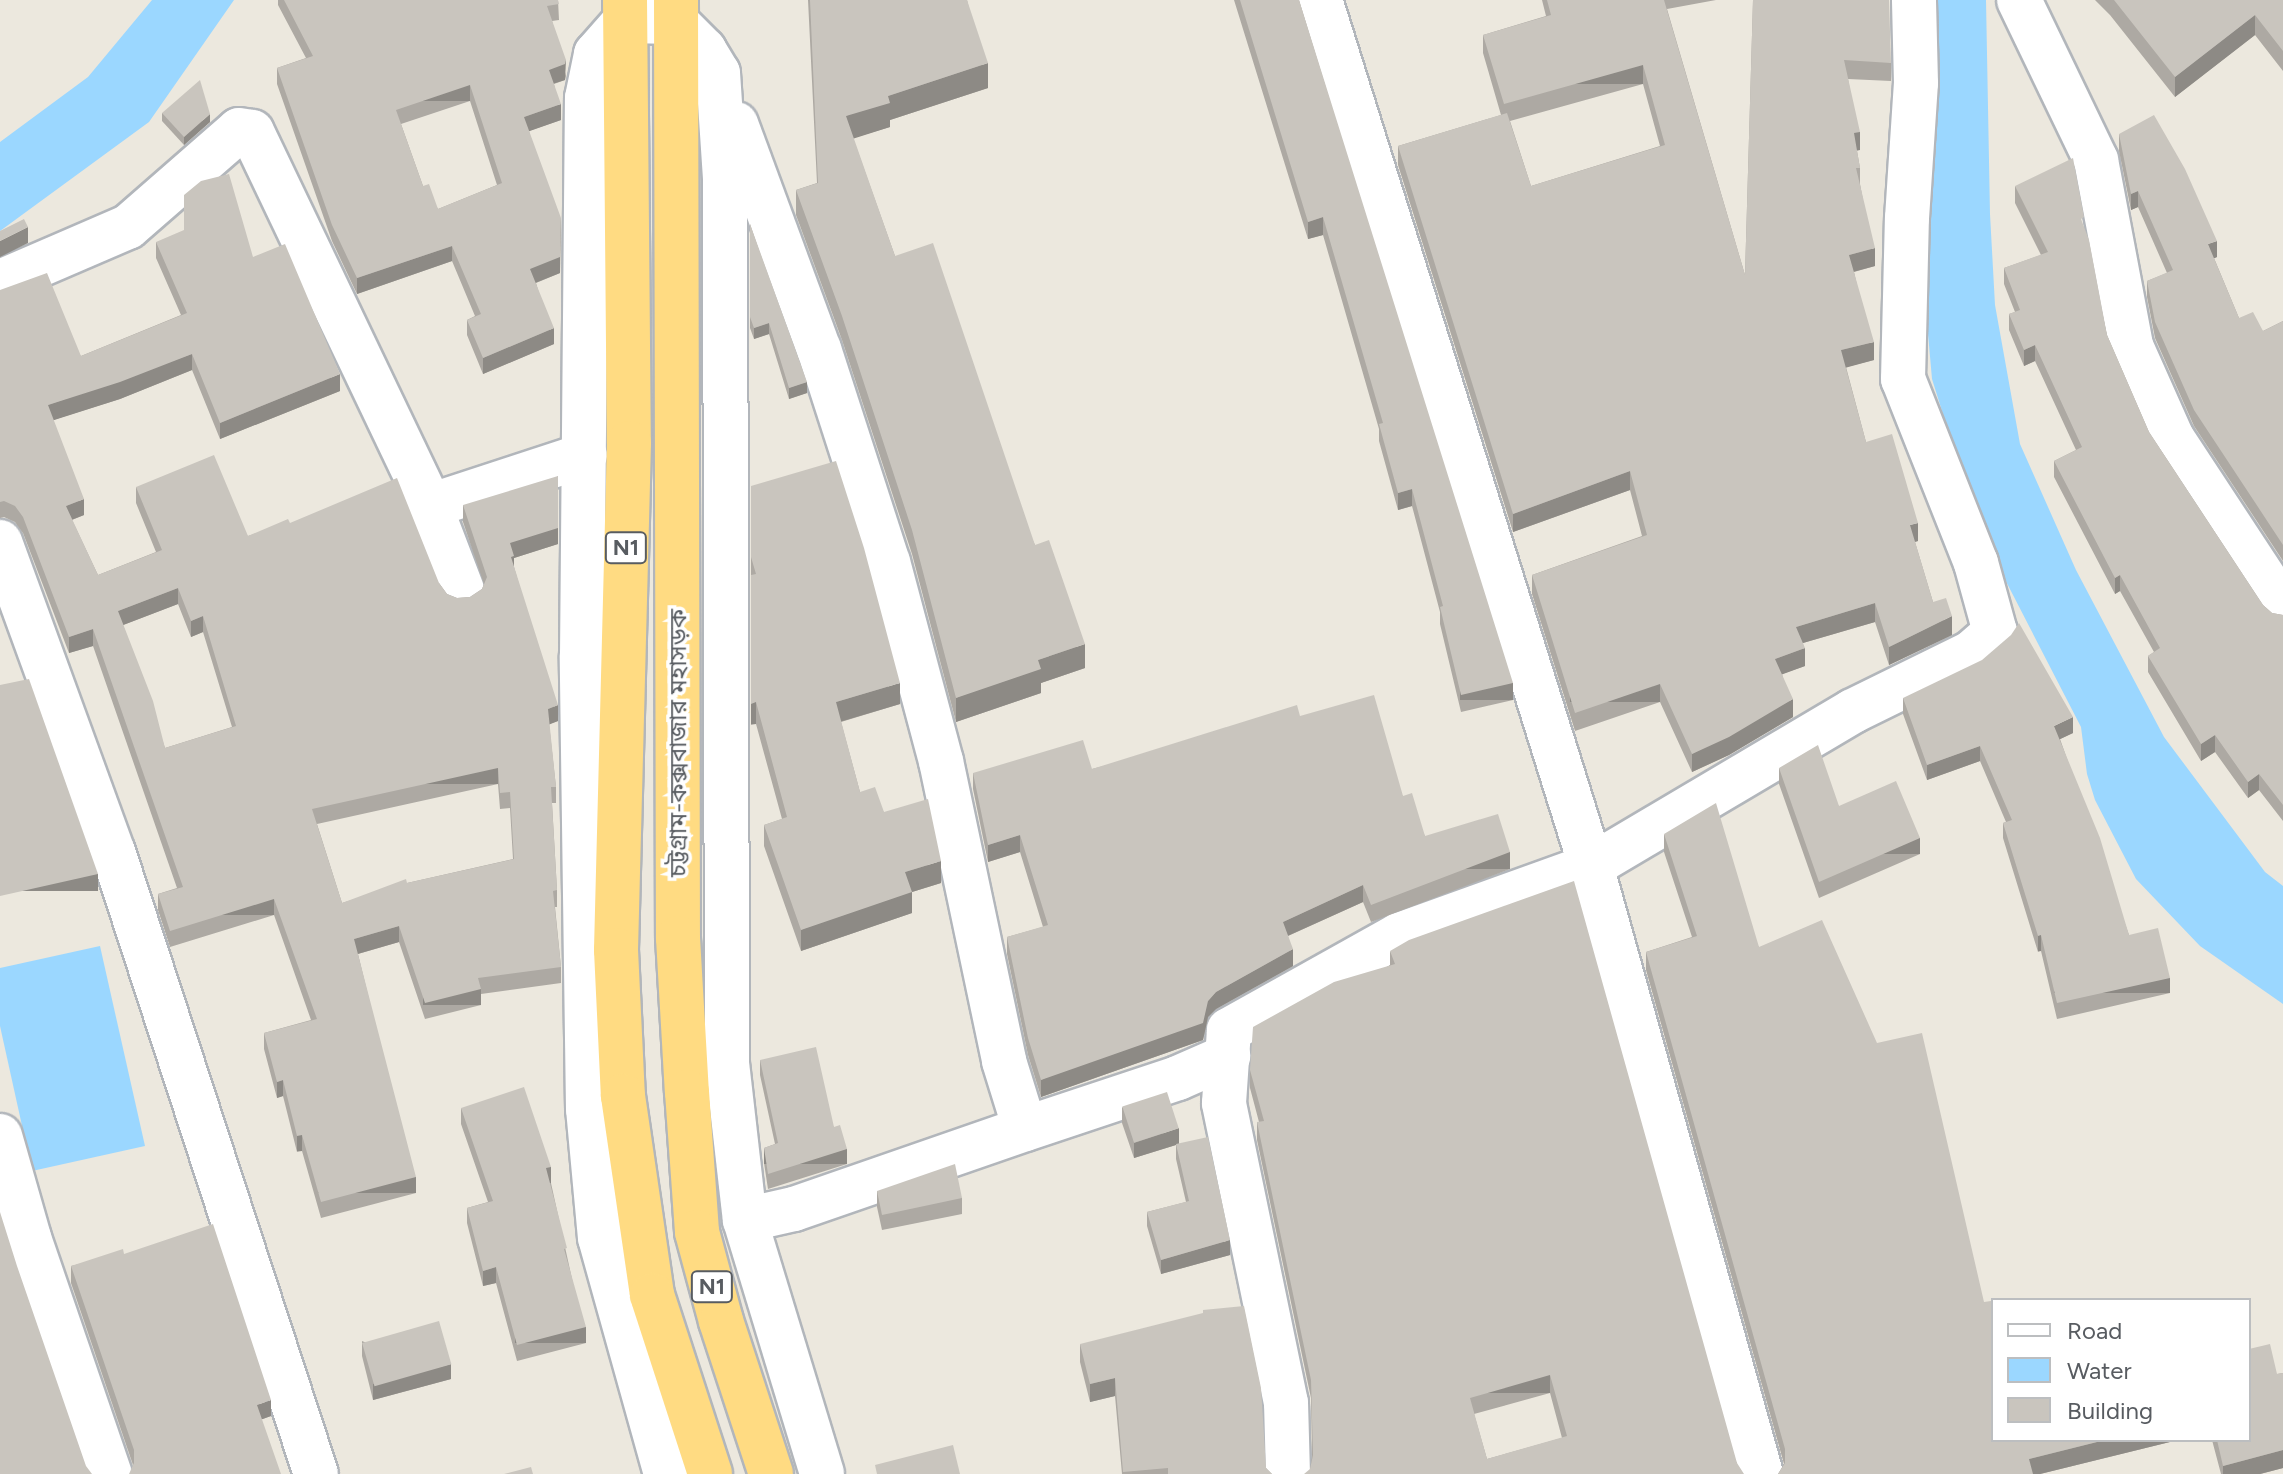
<!DOCTYPE html>
<meta charset="utf-8">
<style>
body{margin:0}
#map{position:relative;width:2283px;height:1474px;overflow:hidden;background:#ece8de;font-family:Figtree,"Noto Sans Bengali",sans-serif}
div>[style]{position:absolute}
[style*='--x']{left:calc(var(--x)*1px);top:calc(var(--y)*1px);width:calc(var(--w)*1px);rotate:calc(var(--a)*1deg)}
.water>*{inset:0;background:#9bd7ff}
.roads{filter:drop-shadow(2px 0 #b2b6bb) drop-shadow(-2px 0 #b2b6bb) drop-shadow(0 2px #b2b6bb) drop-shadow(0 -2px #b2b6bb)}
.minor>*{height:44px;margin:-22px;padding:0 22px;transform-origin:22px;border-radius:22px;background:#fff}
.highway>*{height:44px;margin:-22px;padding:0 22px;transform-origin:22px;border-radius:22px;background:#ffdb82}
.wall>*{inset:0;background:#ada9a3}
.shaded-wall>*{inset:0;background:#8d8a85;transform-origin:0 0}
.building>*{inset:0;background:#c9c5be;transform-origin:0 0}
span{translate:-50% -50%;white-space:nowrap;text-align:center;line-height:1.15;-webkit-text-stroke:7px #fff;paint-order:stroke}
.shield-label span{padding:2px 6px;background:#fff;border:2px solid;border-radius:6px;-webkit-text-stroke-width:0}
.shield-label{font-size:22px;color:#585c61;font-weight:700}
.street-label{font-size:24px;color:#585c61}
.legend{position:absolute;left:1991px;top:1298px;width:260px;height:144px;box-sizing:border-box;background:#fff;border:2px solid #bcbec0;margin:0;padding:10px 14px;list-style:none;font-size:24px;color:#585c61}
.legend li{display:flex;align-items:center;gap:16px;height:40px}
.legend b{width:40px;border:2px solid #bcbec0}
</style>
<div id="map">
<div class="water">
<i style="clip-path:polygon(152px 0,234px 0,149px 122px,0 231px,0 142px,88px 77px)"></i>
<i style="clip-path:polygon(1924px 0,1986px 0,1990px 214px,1995px 305px,2020px 444px,2076px 570px,2164px 737px,2265px 872px,2283px 886px,2283px 1004px,2200px 946px,2136px 879px,2095px 800px,2087px 774px,2081px 727px,1979px 529px,1932px 379px,1926px 311px)"></i>
<i style="clip-path:polygon(100px 946px,145px 1146px,32px 1171px,0 1026px,0 968px)"></i>
</div>
<div class="roads">
<div class="minor">
<i style="--x:1320;--y:0;--w:907;--a:72.62"></i>
<i style="--x:1591;--y:866;--w:631;--a:74.38"></i>
<i style="--x:2019;--y:0;--w:178;--a:64.3"></i>
<i style="--x:2096;--y:160;--w:189;--a:79.3"></i>
<i style="--x:2131;--y:346;--w:101;--a:66"></i>
<i style="--x:2172;--y:438;--w:202;--a:56.7"></i>
<i style="--x:736;--y:124;--w:240;--a:69.8"></i>
<i style="--x:819;--y:349;--w:224;--a:72.1"></i>
<i style="--x:888;--y:562;--w:206;--a:75.1"></i>
<i style="--x:941;--y:761;--w:307;--a:78.1"></i>
<i style="--x:1004;--y:1061;--w:71;--a:72.8"></i>
<i style="--x:1025;--y:1129;--w:161;--a:-18.4"></i>
<i style="--x:1178;--y:1078;--w:55;--a:-23.7"></i>
<i style="--x:0;--y:282;--w:139;--a:-23.3"></i>
<i style="--x:128;--y:227;--w:147;--a:-41.1"></i>
<i style="--x:239;--y:130;--w:13;--a:9"></i>
<i style="--x:252;--y:132;--w:414;--a:64.5"></i>
<i style="--x:430;--y:506;--w:90;--a:69.1"></i>
<i style="--x:430;--y:506;--w:163;--a:-18.2"></i>
<i style="--x:0;--y:542;--w:330;--a:70"></i>
<i style="--x:113;--y:852;--w:654;--a:71.93"></i>
<i style="--x:0;--y:1136;--w:106;--a:74.1"></i>
<i style="--x:29;--y:1238;--w:250;--a:71.1"></i>
<i style="--x:745;--y:1220;--w:50;--a:-12.7"></i>
<i style="--x:794;--y:1209;--w:244;--a:-19.1"></i>
<i style="--x:666;--y:1474;--w:245;--a:-105.6"></i>
<i style="--x:600;--y:1238;--w:130;--a:-95.3"></i>
<i style="--x:588;--y:1109;--w:453;--a:-90.8"></i>
<i style="--x:582;--y:656;--w:558;--a:-89.49"></i>
<i style="--x:587;--y:98;--w:45;--a:-78.4"></i>
<i style="--x:596;--y:54;--w:44;--a:-48.7"></i>
<i style="--x:625;--y:21;--w:51;--a:1.1"></i>
<i style="--x:676;--y:22;--w:40;--a:45"></i>
<i style="--x:704;--y:50;--w:27;--a:59"></i>
<i style="--x:718;--y:73;--w:106;--a:86.2"></i>
<i style="--x:725;--y:179;--w:884;--a:89.87"></i>
<i style="--x:727;--y:1063;--w:158;--a:83.5"></i>
<i style="--x:745;--y:1220;--w:265;--a:73.1"></i>
<i style="--x:1288;--y:1474;--w:71;--a:-91.6"></i>
<i style="--x:1286;--y:1403;--w:306;--a:-101.7"></i>
<i style="--x:1224;--y:1103;--w:73;--a:-86.1"></i>
<i style="--x:1229;--y:1030;--w:195;--a:-29.2"></i>
<i style="--x:1399;--y:935;--w:204;--a:-19.8"></i>
<i style="--x:1591;--y:866;--w:304;--a:-30.6"></i>
<i style="--x:1853;--y:711;--w:131;--a:-26.2"></i>
<i style="--x:1971;--y:653;--w:32;--a:-41"></i>
<i style="--x:1995;--y:632;--w:72;--a:-105.4"></i>
<i style="--x:1976;--y:563;--w:198;--a:-111.6"></i>
<i style="--x:1903;--y:379;--w:161;--a:-88.6"></i>
<i style="--x:1907;--y:218;--w:135;--a:-86.2"></i>
<i style="--x:1916;--y:83;--w:83;--a:-91.4"></i>
</div>
<div class="highway">
<i style="--x:625;--y:0;--w:443;--a:89.5"></i>
<i style="--x:629;--y:443;--w:507;--a:91.47"></i>
<i style="--x:616;--y:950;--w:146;--a:87.3"></i>
<i style="--x:623;--y:1096;--w:201;--a:81.7"></i>
<i style="--x:652;--y:1295;--w:188;--a:72"></i>
<i style="--x:676;--y:0;--w:938;--a:89.88"></i>
<i style="--x:678;--y:938;--w:154;--a:86.7"></i>
<i style="--x:687;--y:1092;--w:140;--a:85.9"></i>
<i style="--x:697;--y:1232;--w:92;--a:74.9"></i>
<i style="--x:721;--y:1321;--w:161;--a:71.9"></i>
</div>
</div>
<div class="wall">
<i style="clip-path:polygon(evenodd,278px 0,558px 0,559px 20px,552px 21px,566px 76px,565px 80px,554px 84px,561px 120px,529px 131px,560px 273px,536px 283px,554px 344px,483px 374px,467px 335px,467px 320px,475px 316px,452px 261px,357px 294px,332px 241px,277px 84px,277px 68px,306px 58px,278px 5px,278px 0,470px 101px,497px 185px,438px 209px,423px 186px,401px 124px,470px 101px)"></i>
<i style="clip-path:polygon(808px 0,967px 0,988px 88px,890px 120px,890px 127px,853px 138px,895px 256px,1035px 545px,1085px 668px,1041px 683px,1041px 693px,956px 722px,912px 554px,842px 340px,796px 215px,796px 190px,817px 183px)"></i>
<i style="clip-path:polygon(1234px 0,1299px 0,1513px 700px,1461px 712px,1440px 624px,1440px 612px,1412px 506px,1398px 510px,1379px 441px,1379px 429px,1323px 235px,1308px 239px)"></i>
<i style="clip-path:polygon(evenodd,1542px 0,1716px 0,1667px 9px,1745px 275px,1753px 0,1891px 63px,1891px 81px,1848px 79px,1860px 150px,1857px 151px,1860px 168px,1860px 184px,1875px 266px,1854px 272px,1874px 360px,1846px 367px,1866px 442px,1918px 541px,1915px 542px,1933px 602px,1952px 635px,1889px 665px,1875px 622px,1803px 643px,1805px 666px,1782px 674px,1793px 717px,1729px 755px,1692px 772px,1660px 702px,1575px 731px,1532px 594px,1532px 575px,1642px 536px,1630px 490px,1513px 532px,1398px 165px,1398px 146px,1501px 115px,1483px 53px,1483px 35px,1546px 16px,1542px 0,1643px 84px,1660px 146px,1531px 186px,1510px 121px,1643px 84px)"></i>
<i style="clip-path:polygon(2095px 0,2283px 0,2283px 71px,2255px 35px,2175px 97px,2110px 15px)"></i>
<i style="clip-path:polygon(162px 113px,210px 122px,184px 145px,162px 121px)"></i>
<i style="clip-path:polygon(2119px 134px,2217px 257px,2214px 258px,2239px 318px,2263px 331px,2283px 321px,2283px 561px,2194px 426px,2155px 338px,2147px 297px,2147px 281px,2167px 273px,2138px 207px,2131px 210px,2119px 151px)"></i>
<i style="clip-path:polygon(2015px 186px,2084px 228px,2107px 335px,2149px 432px,2263px 605px,2272px 613px,2283px 615px,2283px 821px,2259px 790px,2248px 798px,2215px 752px,2201px 761px,2148px 672px,2148px 656px,2154px 652px,2120px 591px,2115px 594px,2054px 477px,2054px 461px,2076px 450px,2035px 361px,2024px 366px,2009px 330px,2009px 314px,2015px 312px,2004px 284px,2004px 268px,2041px 255px,2015px 203px)"></i>
<i style="clip-path:polygon(750px 224px,807px 393px,789px 399px,769px 334px,754px 339px,750px 328px)"></i>
<i style="clip-path:polygon(evenodd,156px 242px,253px 257px,340px 391px,220px 439px,192px 370px,120px 399px,53px 420px,84px 515px,72px 520px,98px 575px,156px 552px,136px 503px,136px 487px,248px 536px,290px 523px,439px 583px,447px 594px,457px 598px,470px 597px,482px 589px,484px 584px,463px 522px,463px 505px,558px 544px,514px 558px,514px 567px,558px 721px,549px 724px,556px 787px,556px 803px,552px 803px,557px 890px,557px 907px,555px 907px,561px 967px,561px 983px,481px 994px,481px 1005px,425px 1019px,399px 942px,358px 954px,416px 1193px,321px 1218px,302px 1151px,297px 1152px,283px 1096px,277px 1098px,264px 1049px,264px 1033px,311px 1020px,274px 915px,170px 947px,158px 910px,158px 894px,177px 888px,93px 646px,69px 653px,23px 533px,15px 522px,4px 517px,0 518px,0 290px,81px 356px,181px 315px,156px 258px,156px 242px,178px 604px,191px 637px,203px 632px,232px 727px,165px 748px,123px 625px,178px 604px,156px 242px,498px 784px,500px 809px,510px 808px,513px 859px,407px 883px,342px 903px,317px 824px,498px 784px)"></i>
<i style="clip-path:polygon(751px 486px,900px 704px,841px 722px,860px 792px,884px 812px,941px 883px,912px 892px,912px 913px,801px 951px,764px 846px,764px 825px,782px 819px,756px 724px,751px 725px)"></i>
<i style="clip-path:polygon(1903px 698px,2073px 733px,2060px 739px,2129px 935px,2170px 993px,2057px 1019px,2041px 951px,2038px 952px,2003px 838px,2003px 823px,2006px 822px,1980px 761px,1927px 780px,1903px 714px)"></i>
<i style="clip-path:polygon(1300px 716px,1403px 796px,1425px 836px,1510px 869px,1371px 922px,1363px 902px,1288px 936px,1293px 966px,1216px 1009px,1208px 1017px,1203px 1040px,1041px 1097px,1028px 1055px,1007px 954px,1007px 937px,1043px 927px,1020px 852px,988px 862px,973px 789px,973px 773px,1092px 769px)"></i>
<i style="clip-path:polygon(1779px 768px,1839px 806px,1920px 854px,1819px 898px,1779px 784px)"></i>
<i style="clip-path:polygon(1664px 834px,1759px 947px,1993px 1440px,2178px 1440px,2040px 1474px,1778px 1474px,1784px 1464px,1646px 970px,1646px 952px,1692px 937px,1664px 852px)"></i>
<i style="clip-path:polygon(evenodd,1390px 951px,1737px 1463px,1310px 1469px,1312px 1457px,1311px 1398px,1257px 1140px,1257px 1122px,1259px 1122px,1250px 1088px,1250px 1070px,1390px 965px,1390px 951px,1550px 1393px,1562px 1438px,1487px 1459px,1474px 1414px,1550px 1393px)"></i>
<i style="clip-path:polygon(760px 1060px,834px 1127px,847px 1164px,768px 1189px,764px 1163px,764px 1148px,775px 1144px,760px 1075px)"></i>
<i style="clip-path:polygon(1122px 1107px,1179px 1144px,1230px 1255px,1161px 1274px,1147px 1226px,1147px 1212px,1186px 1202px,1176px 1159px,1176px 1145px,1134px 1158px,1122px 1123px)"></i>
<i style="clip-path:polygon(461px 1108px,551px 1183px,586px 1343px,517px 1361px,496px 1283px,483px 1286px,467px 1223px,467px 1208px,488px 1202px,461px 1124px)"></i>
<i style="clip-path:polygon(877px 1191px,962px 1198px,962px 1214px,882px 1230px,877px 1207px)"></i>
<i style="clip-path:polygon(124px 1254px,271px 1416px,133px 1465px,71px 1283px,71px 1266px)"></i>
<i style="clip-path:polygon(362px 1341px,451px 1379px,373px 1400px,362px 1356px)"></i>
<i style="clip-path:polygon(1080px 1344px,1266px 1468px,1272px 1474px,1122px 1474px,1115px 1396px,1090px 1402px,1080px 1362px)"></i>
<i style="clip-path:polygon(2283px 1373px,2283px 1468px,2260px 1474px,2221px 1474px,2212px 1440px,2249px 1440px,2277px 1374px)"></i>
</div>
<div class="shaded-wall">
<i style="clip-path:polygon(2255px 15px,2255px 35px,2175px 97px,2175px 77px)"></i>
<i style="clip-path:polygon(566px 60px,565px 80px,549px 85px,549px 70px)"></i>
<i style="clip-path:polygon(988px 63px,988px 88px,890px 120px,890px 127px,846px 141px,846px 116px,888px 96px)"></i>
<i style="left:1643px;top:65px;width:19px;height:144px;rotate:90deg"></i>
<i style="left:470px;top:85px;width:16px;height:78px;rotate:90deg"></i>
<i style="clip-path:polygon(561px 104px,561px 120px,524px 133px,524px 117px)"></i>
<i style="clip-path:polygon(210px 114px,210px 122px,184px 145px,184px 137px)"></i>
<i style="left:1860px;top:132px;width:18px;height:6px;rotate:90deg"></i>
<i style="clip-path:polygon(2138px 191px,2138px 207px,2131px 210px,2131px 194px)"></i>
<i style="clip-path:polygon(1323px 217px,1323px 235px,1308px 239px,1308px 222px)"></i>
<i style="clip-path:polygon(561px 218px,560px 273px,530px 285px,530px 269px)"></i>
<i style="clip-path:polygon(28px 227px,28px 243px,0 257px,0 241px)"></i>
<i style="clip-path:polygon(2217px 241px,2217px 257px,2208px 261px,2208px 244px)"></i>
<i style="clip-path:polygon(452px 246px,452px 261px,357px 294px,357px 278px)"></i>
<i style="clip-path:polygon(1875px 248px,1875px 266px,1849px 273px,1849px 255px)"></i>
<i style="clip-path:polygon(769px 323px,769px 334px,754px 339px,754px 328px)"></i>
<i style="clip-path:polygon(554px 328px,554px 344px,483px 374px,483px 358px)"></i>
<i style="clip-path:polygon(1874px 342px,1874px 360px,1841px 369px,1841px 350px)"></i>
<i style="clip-path:polygon(2035px 345px,2035px 361px,2024px 366px,2024px 350px)"></i>
<i style="clip-path:polygon(192px 354px,192px 370px,120px 399px,48px 422px,48px 405px)"></i>
<i style="clip-path:polygon(340px 374px,340px 391px,220px 439px,220px 423px)"></i>
<i style="clip-path:polygon(807px 382px,807px 393px,789px 399px,789px 388px)"></i>
<i style="clip-path:polygon(1630px 471px,1630px 490px,1513px 532px,1513px 514px)"></i>
<i style="clip-path:polygon(558px 476px,558px 544px,514px 558px,514px 572px,511px 573px,510px 543px)"></i>
<i style="clip-path:polygon(1412px 489px,1412px 506px,1398px 510px,1398px 493px)"></i>
<i style="clip-path:polygon(84px 499px,84px 515px,66px 522px,66px 506px)"></i>
<i style="clip-path:polygon(1918px 523px,1918px 541px,1910px 543px,1910px 525px)"></i>
<i style="clip-path:polygon(2120px 575px,2120px 591px,2115px 594px,2115px 578px)"></i>
<i style="clip-path:polygon(178px 588px,178px 604px,118px 627px,118px 611px)"></i>
<i style="clip-path:polygon(1875px 603px,1875px 622px,1796px 645px,1796px 627px)"></i>
<i style="clip-path:polygon(203px 616px,203px 632px,191px 637px,191px 621px)"></i>
<i style="clip-path:polygon(1952px 616px,1952px 635px,1889px 665px,1889px 647px)"></i>
<i style="clip-path:polygon(93px 629px,93px 646px,69px 653px,69px 637px)"></i>
<i style="clip-path:polygon(1085px 644px,1085px 668px,1041px 683px,1041px 693px,956px 722px,956px 698px,1038px 660px)"></i>
<i style="clip-path:polygon(1805px 648px,1805px 666px,1775px 677px,1775px 659px)"></i>
<i style="clip-path:polygon(900px 683px,900px 704px,836px 723px,836px 702px)"></i>
<i style="left:1513px;top:683px;width:17px;height:53px;rotate:90deg"></i>
<i style="left:1660px;top:684px;width:18px;height:90px;rotate:90deg"></i>
<i style="clip-path:polygon(1793px 699px,1793px 717px,1729px 755px,1692px 772px,1692px 754px)"></i>
<i style="left:756px;top:702px;width:22px;height:5px;rotate:90deg"></i>
<i style="clip-path:polygon(558px 705px,558px 721px,548px 725px,548px 709px)"></i>
<i style="clip-path:polygon(2073px 717px,2073px 733px,2054px 742px,2054px 726px)"></i>
<i style="clip-path:polygon(2215px 735px,2215px 752px,2201px 761px,2201px 744px)"></i>
<i style="clip-path:polygon(1980px 746px,1980px 761px,1927px 780px,1927px 765px)"></i>
<i style="left:498px;top:768px;width:16px;height:190px;rotate:90deg"></i>
<i style="clip-path:polygon(2259px 774px,2259px 790px,2248px 798px,2248px 782px)"></i>
<i style="clip-path:polygon(1020px 835px,1020px 852px,988px 862px,988px 845px)"></i>
<i style="left:1920px;top:838px;width:16px;height:110px;rotate:90deg"></i>
<i style="left:1510px;top:852px;width:17px;height:149px;rotate:90deg"></i>
<i style="clip-path:polygon(941px 861px,941px 883px,912px 892px,912px 913px,801px 951px,801px 930px,905px 872px)"></i>
<i style="left:98px;top:874px;width:17px;height:100px;rotate:90deg"></i>
<i style="clip-path:polygon(1363px 885px,1363px 902px,1283px 938px,1283px 922px)"></i>
<i style="left:274px;top:899px;width:16px;height:109px;rotate:90deg"></i>
<i style="clip-path:polygon(399px 926px,399px 942px,354px 955px,354px 939px)"></i>
<i style="left:2041px;top:935px;width:16px;height:3px;rotate:90deg"></i>
<i style="clip-path:polygon(1293px 949px,1293px 966px,1216px 1009px,1208px 1017px,1203px 1040px,1041px 1097px,1041px 1080px,1208px 1001px,1216px 992px)"></i>
<i style="left:2170px;top:978px;width:15px;height:116px;rotate:90deg"></i>
<i style="left:481px;top:989px;width:16px;height:58px;rotate:90deg"></i>
<i style="clip-path:polygon(283px 1080px,283px 1096px,277px 1098px,277px 1082px)"></i>
<i style="clip-path:polygon(1179px 1128px,1179px 1144px,1134px 1158px,1134px 1143px)"></i>
<i style="left:302px;top:1135px;width:16px;height:5px;rotate:90deg"></i>
<i style="left:847px;top:1149px;width:15px;height:83px;rotate:90deg"></i>
<i style="left:551px;top:1167px;width:16px;height:5px;rotate:90deg"></i>
<i style="left:416px;top:1177px;width:16px;height:98px;rotate:90deg"></i>
<i style="clip-path:polygon(1230px 1240px,1230px 1255px,1161px 1274px,1161px 1260px)"></i>
<i style="clip-path:polygon(496px 1267px,496px 1283px,483px 1286px,483px 1271px)"></i>
<i style="left:586px;top:1327px;width:16px;height:71px;rotate:90deg"></i>
<i style="clip-path:polygon(451px 1364px,451px 1379px,373px 1400px,373px 1384px)"></i>
<i style="left:1550px;top:1375px;width:18px;height:83px;rotate:90deg"></i>
<i style="clip-path:polygon(1115px 1378px,1115px 1396px,1090px 1402px,1090px 1384px)"></i>
<i style="clip-path:polygon(271px 1400px,271px 1416px,257px 1421px,257px 1405px)"></i>
<i style="clip-path:polygon(2105px 1440px,2178px 1440px,2040px 1474px,2029px 1474px,2029px 1459px)"></i>
<i style="clip-path:polygon(2283px 1450px,2283px 1468px,2260px 1474px,2223px 1474px,2223px 1466px)"></i>
</div>
<div class="building">
<i style="clip-path:polygon(evenodd,284px 0,558px 0,559px 4px,547px 6px,566px 60px,565px 64px,549px 70px,561px 104px,524px 117px,561px 218px,560px 257px,530px 269px,554px 328px,483px 358px,467px 320px,481px 314px,452px 246px,357px 278px,332px 225px,277px 68px,313px 56px,284px 0,470px 85px,502px 183px,438px 209px,429px 184px,423px 186px,396px 110px,470px 85px)"></i>
<i style="clip-path:polygon(810px 0,967px 0,988px 63px,888px 96px,890px 103px,846px 116px,895px 256px,933px 243px,1035px 545px,1049px 540px,1085px 644px,1038px 660px,1041px 669px,956px 698px,912px 530px,842px 316px,796px 190px,818px 183px)"></i>
<i style="clip-path:polygon(1240px 0,1299px 0,1513px 683px,1461px 695px,1440px 607px,1443px 606px,1412px 489px,1398px 493px,1379px 424px,1383px 423px,1323px 217px,1308px 222px)"></i>
<i style="clip-path:polygon(1547px 0,1664px 0,1745px 275px,1753px 0,1889px 0,1891px 63px,1844px 60px,1860px 132px,1854px 133px,1860px 168px,1856px 168px,1875px 248px,1849px 255px,1874px 342px,1841px 350px,1866px 442px,1892px 434px,1918px 523px,1910px 525px,1933px 602px,1946px 598px,1952px 616px,1889px 647px,1875px 603px,1796px 627px,1805px 648px,1775px 659px,1793px 699px,1729px 737px,1692px 754px,1660px 684px,1575px 713px,1532px 575px,1647px 535px,1630px 471px,1513px 514px,1398px 146px,1507px 113px,1531px 186px,1665px 145px,1643px 65px,1504px 104px,1483px 35px,1551px 15px)"></i>
<i style="clip-path:polygon(2114px 0,2283px 0,2283px 51px,2255px 15px,2175px 77px)"></i>
<i style="clip-path:polygon(200px 80px,210px 114px,184px 137px,162px 113px)"></i>
<i style="clip-path:polygon(2154px 115px,2185px 169px,2217px 241px,2208px 244px,2239px 318px,2253px 312px,2263px 331px,2283px 321px,2283px 545px,2194px 410px,2155px 322px,2147px 281px,2173px 270px,2138px 191px,2131px 194px,2119px 134px)"></i>
<i style="clip-path:polygon(2073px 158px,2084px 217px,2081px 219px,2089px 240px,2107px 335px,2149px 432px,2263px 605px,2272px 613px,2283px 615px,2283px 805px,2259px 774px,2248px 782px,2215px 735px,2201px 744px,2148px 656px,2160px 648px,2120px 575px,2115px 578px,2054px 461px,2082px 447px,2035px 345px,2024px 350px,2009px 314px,2020px 310px,2004px 268px,2048px 252px,2015px 186px)"></i>
<i style="clip-path:polygon(evenodd,229px 174px,253px 257px,285px 244px,340px 374px,220px 423px,192px 354px,120px 382px,48px 405px,84px 499px,66px 506px,98px 575px,162px 550px,136px 487px,214px 455px,248px 536px,288px 519px,290px 523px,397px 478px,439px 583px,447px 594px,457px 598px,470px 597px,482px 589px,487px 577px,463px 505px,558px 476px,558px 528px,510px 543px,514px 556px,511px 557px,558px 705px,548px 709px,556px 787px,551px 787px,557px 890px,553px 891px,561px 967px,478px 978px,481px 989px,425px 1003px,399px 926px,354px 939px,416px 1177px,321px 1202px,302px 1135px,297px 1136px,283px 1080px,277px 1082px,264px 1033px,317px 1019px,274px 899px,170px 931px,158px 894px,183px 887px,93px 629px,69px 637px,23px 517px,15px 506px,4px 501px,0 502px,0 290px,47px 273px,81px 356px,187px 313px,156px 242px,184px 230px,184px 195px,201px 181px,229px 174px,178px 588px,191px 621px,203px 616px,236px 726px,165px 748px,153px 701px,118px 611px,178px 588px,229px 174px,498px 768px,500px 793px,510px 792px,514px 859px,407px 883px,406px 879px,342px 903px,312px 809px,498px 768px)"></i>
<i style="clip-path:polygon(24px 219px,28px 227px,0 241px,0 231px)"></i>
<i style="clip-path:polygon(750px 224px,807px 382px,789px 388px,769px 323px,754px 328px,750px 317px)"></i>
<i style="clip-path:polygon(836px 461px,864px 548px,900px 683px,836px 702px,860px 792px,875px 787px,884px 812px,928px 799px,941px 861px,905px 872px,912px 892px,801px 930px,764px 825px,787px 817px,756px 702px,751px 704px,751px 575px,756px 574px,751px 557px,751px 486px)"></i>
<i style="clip-path:polygon(2019px 623px,2073px 717px,2054px 726px,2100px 838px,2129px 935px,2158px 928px,2170px 978px,2057px 1003px,2041px 935px,2038px 936px,2003px 823px,2012px 820px,1980px 746px,1927px 765px,1903px 698px,1982px 660px,2011px 635px)"></i>
<i style="clip-path:polygon(29px 679px,98px 874px,0 896px,0 685px)"></i>
<i style="clip-path:polygon(1374px 695px,1403px 796px,1412px 793px,1425px 836px,1498px 814px,1510px 852px,1371px 905px,1363px 885px,1283px 922px,1293px 949px,1216px 992px,1208px 1001px,1203px 1023px,1041px 1080px,1028px 1038px,1007px 937px,1048px 925px,1020px 835px,988px 845px,973px 773px,1083px 740px,1092px 769px,1297px 705px,1300px 716px)"></i>
<i style="clip-path:polygon(1818px 745px,1839px 806px,1896px 781px,1920px 838px,1819px 882px,1779px 768px)"></i>
<i style="clip-path:polygon(1716px 803px,1759px 947px,1822px 920px,1877px 1043px,1922px 1033px,1984px 1302px,1991px 1301px,1993px 1308px,1993px 1440px,2105px 1440px,2029px 1459px,2033px 1474px,1778px 1474px,1785px 1463px,1785px 1449px,1646px 952px,1697px 936px,1664px 834px)"></i>
<i style="clip-path:polygon(evenodd,1574px 881px,1737px 1463px,1744px 1474px,1304px 1474px,1310px 1469px,1313px 1455px,1311px 1380px,1257px 1122px,1264px 1121px,1250px 1070px,1253px 1027px,1334px 982px,1395px 964px,1390px 951px,1409px 940px,1574px 881px,1550px 1375px,1567px 1436px,1487px 1459px,1470px 1398px,1550px 1375px)"></i>
<i style="clip-path:polygon(816px 1047px,834px 1127px,840px 1125px,847px 1149px,768px 1174px,764px 1148px,778px 1143px,760px 1060px)"></i>
<i style="clip-path:polygon(524px 1087px,551px 1167px,546px 1168px,567px 1248px,564px 1249px,586px 1327px,517px 1345px,496px 1267px,483px 1271px,467px 1208px,493px 1201px,461px 1108px)"></i>
<i style="left:1167px;top:1092px;width:38px;height:47px;rotate:72deg"></i>
<i style="clip-path:polygon(1208px 1137px,1230px 1240px,1161px 1260px,1147px 1212px,1189px 1201px,1176px 1144px)"></i>
<i style="clip-path:polygon(955px 1164px,962px 1198px,882px 1215px,877px 1191px)"></i>
<i style="clip-path:polygon(0 1212px,17px 1266px,86px 1466px,92px 1474px,0 1474px)"></i>
<i style="clip-path:polygon(213px 1224px,271px 1400px,257px 1405px,281px 1474px,129px 1474px,134px 1463px,134px 1450px,71px 1266px,123px 1249px,124px 1254px)"></i>
<i style="clip-path:polygon(1244px 1306px,1261px 1388px,1266px 1468px,1272px 1474px,1168px 1474px,1168px 1468px,1123px 1472px,1115px 1378px,1090px 1384px,1080px 1344px,1203px 1313px,1203px 1310px)"></i>
<i style="left:439px;top:1321px;width:45px;height:80px;rotate:74deg"></i>
<i style="clip-path:polygon(2270px 1344px,2277px 1374px,2283px 1373px,2283px 1450px,2223px 1466px,2217px 1440px,2249px 1440px,2249px 1349px)"></i>
<i style="clip-path:polygon(953px 1445px,960px 1474px,877px 1474px,875px 1465px)"></i>
<i style="clip-path:polygon(531px 1467px,533px 1474px,504px 1474px)"></i>
</div>
<div class="shield-label">
<span style="left:626px;top:548px">N1</span>
<span style="left:712px;top:1287px">N1</span>
</div>
<div class="street-label">
<span style="left:678px;top:743px;rotate:-90deg">চট্টগ্রাম-কক্সবাজার মহাসড়ক</span>
</div>
<ul class="legend">
<li><b style="height:10px;background:#fff"></b>Road</li>
<li><b style="height:22px;background:#9bd7ff"></b>Water</li>
<li><b style="height:22px;background:#c9c5be"></b>Building</li>
</ul>
</div>
